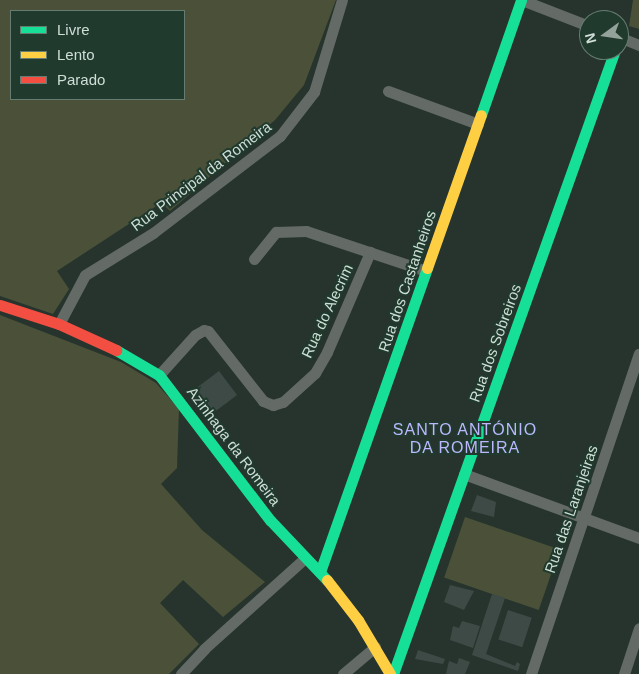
<!DOCTYPE html>
<meta charset="utf-8">
<style>
body{margin:0}
#map{position:relative;width:639px;height:674px;overflow:hidden;background:#26342d;font-family:Helvetica,sans-serif}
div>[style]{position:absolute}
[style*='--x']{left:calc(var(--x)*1px);top:calc(var(--y)*1px);width:calc(var(--w)*1px);rotate:calc(var(--a)*1deg)}
.green>*{inset:0;background:#4a5138;transform-origin:0 0}
.building>*{inset:0;background:#3e4a46;transform-origin:0 0}
.street>*{height:11px;margin:-5.5px;padding:0 5.5px;transform-origin:5.5px;border-radius:5.5px;background:#646a66}
.fast>*{height:11px;margin:-5.5px;padding:0 5.5px;transform-origin:5.5px;border-radius:5.5px;background:#16e098}
.slow>*{height:11px;margin:-5.5px;padding:0 5.5px;transform-origin:5.5px;border-radius:5.5px;background:#ffcf43}
.jam>*{height:11px;margin:-5.5px;padding:0 5.5px;transform-origin:5.5px;border-radius:5.5px;background:#f24e42}
span{translate:-50% -50%;white-space:nowrap;text-align:center;line-height:1.15;-webkit-text-stroke:4px #203a2e;paint-order:stroke}
.street-label{font-size:15px;color:#cfded7}
.neighbourhood-label{font-size:16px;color:#bcb7ff;letter-spacing:1px}
.legend{position:absolute;left:10px;top:10px;width:175px;height:90px;box-sizing:border-box;background:#203a2e;border:1px solid #667c72;margin:0;padding:6px 9px;list-style:none;font-size:15px;color:#cfded7}
.legend li{display:flex;align-items:center;gap:10px;height:25px}
.legend b{width:25px;border:1px solid #667c72}
.north{position:absolute;left:579px;top:10px;width:50px;height:50px;box-sizing:border-box;background:#203a2e;border:1px solid #667c72;border-radius:50%;rotate:256deg;font-size:14px;font-weight:700;line-height:20px;text-align:center;color:#cfded7}
.north::after{content:'';display:block;margin:auto;width:18px;height:22px;background:#94a29c;clip-path:polygon(50% 0,100% 100%,50% 72%,0 100%)}
</style>
<div id="map">
<div class="green">
<i style="clip-path:polygon(evenodd,0 0,336px 0,304px 85px,275px 120px,170px 211px,161px 203px,57px 271px,69px 289px,53px 314px,0 296px,0 0,11px 11px,184px 11px,184px 99px,11px 99px,11px 11px)"></i>
<i style="clip-path:polygon(633px 0,639px 0,639px 29px,629px 26px)"></i>
<i style="clip-path:polygon(0 315px,121px 362px,156px 383px,179px 409px,177px 468px,161px 484px,202px 530px,265px 582px,223px 617px,183px 580px,160px 603px,199px 644px,169px 674px,0 674px)"></i>
<i style="left:465px;top:517px;width:100px;height:64px;rotate:19deg"></i>
</div>
<div class="building">
<i style="left:219px;top:371px;width:30px;height:32px;rotate:53deg"></i>
<i style="clip-path:polygon(477px 495px,496px 502px,494px 517px,471px 511px)"></i>
<i style="clip-path:polygon(450px 585px,474px 591px,464px 610px,444px 602px)"></i>
<i style="clip-path:polygon(492px 594px,505px 598px,486px 654px,515px 666px,517px 662px,520px 664px,518px 671px,472px 655px)"></i>
<i style="left:508px;top:610px;width:25px;height:31px;rotate:18deg"></i>
<i style="clip-path:polygon(462px 621px,480px 626px,473px 648px,450px 640px,453px 626px,459px 628px)"></i>
<i style="clip-path:polygon(418px 650px,445px 659px,443px 664px,415px 659px)"></i>
<i style="clip-path:polygon(459px 658px,470px 662px,465px 674px,446px 674px,449px 661px,457px 664px)"></i>
</div>
<div class="street">
<i style="--x:522;--y:0;--w:72;--a:21.2"></i>
<i style="--x:619;--y:37;--w:22;--a:22"></i>
<i style="--x:388;--y:91;--w:96;--a:20.1"></i>
<i style="--x:254;--y:259;--w:35;--a:-51"></i>
<i style="--x:276;--y:232;--w:30;--a:-2"></i>
<i style="--x:306;--y:231;--w:126;--a:18.4"></i>
<i style="--x:59;--y:324;--w:55;--a:-62"></i>
<i style="--x:85;--y:275;--w:80;--a:-31.7"></i>
<i style="--x:153;--y:233;--w:160;--a:-37.4"></i>
<i style="--x:280;--y:136;--w:56;--a:-52.3"></i>
<i style="--x:314;--y:92;--w:96;--a:-73.1"></i>
<i style="--x:159;--y:375;--w:54;--a:-48"></i>
<i style="--x:195;--y:335;--w:10;--a:-29"></i>
<i style="--x:204;--y:330;--w:4;--a:14"></i>
<i style="--x:208;--y:331;--w:89;--a:51.8"></i>
<i style="--x:263;--y:401;--w:11;--a:22"></i>
<i style="--x:273;--y:405;--w:10;--a:-17"></i>
<i style="--x:283;--y:402;--w:43;--a:-42.2"></i>
<i style="--x:315;--y:373;--w:24;--a:-60"></i>
<i style="--x:327;--y:352;--w:109;--a:-66.7"></i>
<i style="--x:464;--y:474;--w:186;--a:20.1"></i>
<i style="--x:181;--y:674;--w:34;--a:-47"></i>
<i style="--x:204;--y:649;--w:136;--a:-42"></i>
<i style="--x:343;--y:674;--w:42;--a:-40.2"></i>
<i style="--x:531;--y:674;--w:338;--a:-71.4"></i>
<i style="--x:624;--y:674;--w:48;--a:-71.9"></i>
</div>
<div class="fast">
<i style="--x:481;--y:115;--w:122;--a:-70.8"></i>
<i style="--x:116;--y:350;--w:50;--a:30.2"></i>
<i style="--x:159;--y:375;--w:183;--a:52.6"></i>
<i style="--x:270;--y:520;--w:83;--a:46.5"></i>
<i style="--x:320;--y:572;--w:322;--a:-70.6"></i>
<i style="--x:393;--y:674;--w:662;--a:-70.42"></i>
</div>
<div class="slow">
<i style="--x:427;--y:268;--w:162;--a:-70.6"></i>
<i style="--x:327;--y:580;--w:51;--a:52.2"></i>
<i style="--x:358;--y:620;--w:63;--a:59.3"></i>
</div>
<div class="jam">
<i style="--x:0;--y:305;--w:62;--a:17.9"></i>
<i style="--x:59;--y:324;--w:63;--a:24.5"></i>
</div>
<div class="street-label">
<span style="left:201px;top:176px;rotate:-37deg">Rua Principal da Romeira</span>
<span style="left:407px;top:281px;rotate:-71deg">Rua dos Castanheiros</span>
<span style="left:327px;top:311px;rotate:-65deg">Rua do Alecrim</span>
<span style="left:495px;top:343px;rotate:-70deg">Rua dos Sobreiros</span>
<span style="left:234px;top:446px;rotate:53deg">Azinhaga da Romeira</span>
<span style="left:571px;top:509px;rotate:-71deg">Rua das Laranjeiras</span>
</div>
<div class="neighbourhood-label">
<span style="left:465px;top:439px">SANTO ANTÓNIO<br>DA ROMEIRA</span>
</div>
<ul class="legend">
<li><b style="height:6px;background:#16e098"></b>Livre</li>
<li><b style="height:6px;background:#ffcf43"></b>Lento</li>
<li><b style="height:6px;background:#f24e42"></b>Parado</li>
</ul>
<div class="north">N</div>
</div>
